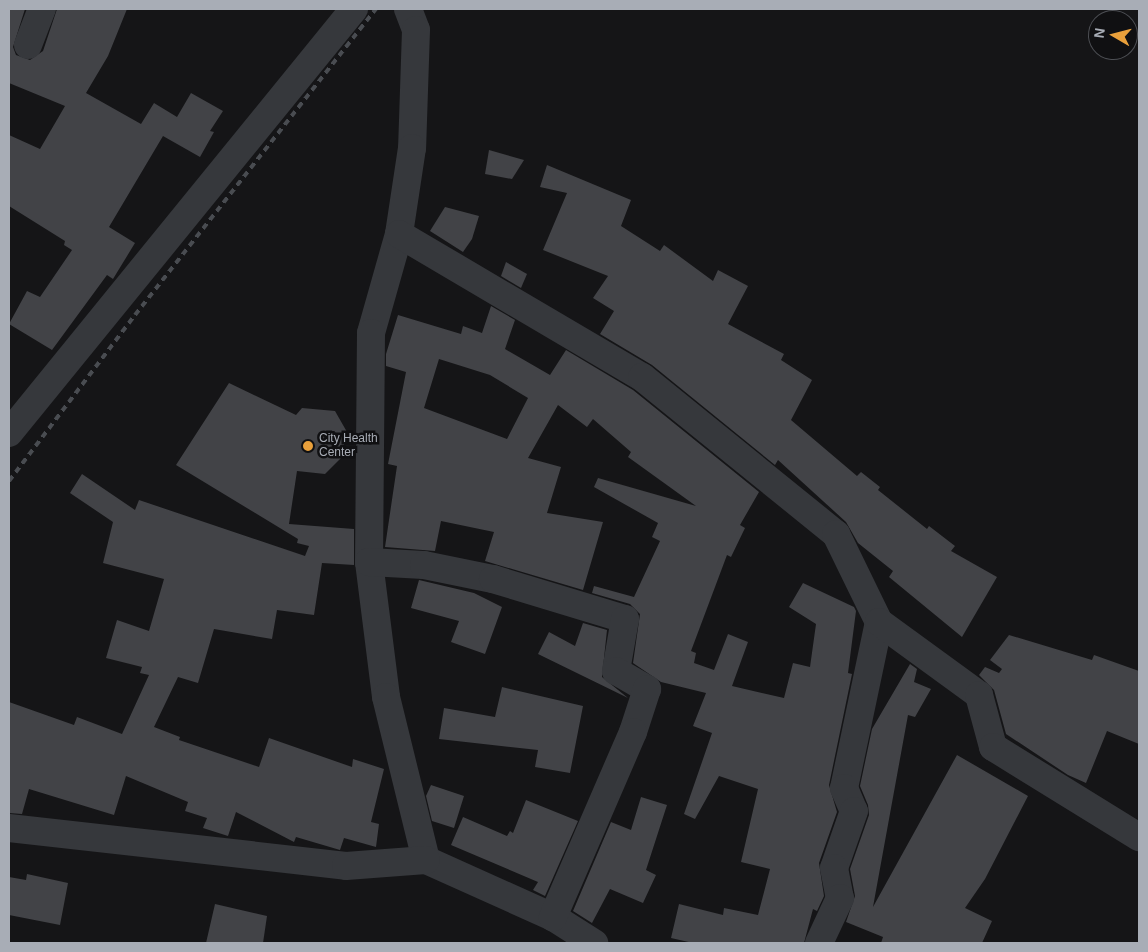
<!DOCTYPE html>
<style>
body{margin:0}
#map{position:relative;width:1148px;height:952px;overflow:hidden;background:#151517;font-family:Helvetica,sans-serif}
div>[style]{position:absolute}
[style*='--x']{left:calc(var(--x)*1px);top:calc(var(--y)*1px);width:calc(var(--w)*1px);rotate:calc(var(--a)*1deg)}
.building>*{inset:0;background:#424347}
.minor>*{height:28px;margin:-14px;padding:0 14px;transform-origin:14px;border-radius:14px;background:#36383c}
.rail>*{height:4px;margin-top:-2px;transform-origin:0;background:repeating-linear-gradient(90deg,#494c51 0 6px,transparent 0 11px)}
.dots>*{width:14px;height:14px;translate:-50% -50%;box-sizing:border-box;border:2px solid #101012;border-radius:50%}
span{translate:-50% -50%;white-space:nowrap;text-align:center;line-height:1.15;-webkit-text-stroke:5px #101012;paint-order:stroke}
.poi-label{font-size:12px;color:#a8adb6}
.left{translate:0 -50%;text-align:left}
.frame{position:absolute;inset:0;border:10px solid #a8adb6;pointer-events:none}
.north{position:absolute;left:1088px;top:10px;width:50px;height:50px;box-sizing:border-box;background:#101012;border:1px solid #4d4f54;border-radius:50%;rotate:278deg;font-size:14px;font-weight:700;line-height:20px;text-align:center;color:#a8adb6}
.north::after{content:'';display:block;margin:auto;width:18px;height:22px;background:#e9a03b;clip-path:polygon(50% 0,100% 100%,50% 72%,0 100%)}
</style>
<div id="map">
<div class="building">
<i style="clip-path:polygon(9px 9px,25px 9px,13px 47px,16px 55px,30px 60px,43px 51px,57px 9px,127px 9px,108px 56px,86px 93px,141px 124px,154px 103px,177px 117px,191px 93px,223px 111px,210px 131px,214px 132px,200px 157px,163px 136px,109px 227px,135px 243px,113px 279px,107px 275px,52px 350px,9px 324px,27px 291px,40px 297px,72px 250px,64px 245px,65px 241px,9px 206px,9px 135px,40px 149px,65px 106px,9px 83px)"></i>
<i style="clip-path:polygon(489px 150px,524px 160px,512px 179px,485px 174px)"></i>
<i style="clip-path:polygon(547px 165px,631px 200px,621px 226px,660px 251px,664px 245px,713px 281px,718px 270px,748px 286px,728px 324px,784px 354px,781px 360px,812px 380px,791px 420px,857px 476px,861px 472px,880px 487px,878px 490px,927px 529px,929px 526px,955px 546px,951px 551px,997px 577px,962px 637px,889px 577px,893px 571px,858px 543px,846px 522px,778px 460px,775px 465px,652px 365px,600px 334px,614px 311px,593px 298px,608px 276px,543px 250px,567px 193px,540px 187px)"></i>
<i style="clip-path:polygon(445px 207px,479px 216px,472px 239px,463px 252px,430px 231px)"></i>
<i style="clip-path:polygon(506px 262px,527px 274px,521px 288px,501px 276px)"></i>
<i style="clip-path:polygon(evenodd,491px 306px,515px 320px,505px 349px,550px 375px,566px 350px,633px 390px,759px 492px,740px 525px,745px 528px,731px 557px,727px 555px,691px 651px,696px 653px,694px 663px,714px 670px,728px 634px,748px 642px,732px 686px,784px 698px,793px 663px,810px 667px,816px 624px,789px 607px,803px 583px,854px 607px,856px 611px,848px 673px,852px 674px,829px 785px,837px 812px,819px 863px,824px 896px,817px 911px,813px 909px,804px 943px,693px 943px,671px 938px,679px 904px,723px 915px,724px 908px,758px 915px,770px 869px,741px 862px,758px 789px,719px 776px,695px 819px,684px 814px,712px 733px,693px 726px,706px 693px,661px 682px,633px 663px,640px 614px,630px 604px,592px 593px,594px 586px,634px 597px,660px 541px,652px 537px,658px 523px,594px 487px,598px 478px,696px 506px,628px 457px,631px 452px,593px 419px,587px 427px,558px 405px,528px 458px,561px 467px,547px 513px,603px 522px,583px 590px,485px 561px,494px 532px,441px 521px,435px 551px,385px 547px,397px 466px,388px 464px,406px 372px,386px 366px,386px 354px,398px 315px,461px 334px,463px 326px,482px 333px,491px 306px,439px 359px,490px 375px,528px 398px,507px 439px,424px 408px,439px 359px)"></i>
<i style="clip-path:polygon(229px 383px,296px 415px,302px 408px,335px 411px,347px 432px,341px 458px,325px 474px,297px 471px,289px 524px,354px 529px,354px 565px,322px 563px,314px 615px,277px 610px,272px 639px,214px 629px,198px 683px,178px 677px,154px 727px,180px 737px,179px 740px,259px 767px,269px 738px,352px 767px,353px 759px,384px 769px,371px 822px,379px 824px,376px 847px,344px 838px,340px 850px,296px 837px,294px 842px,236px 812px,228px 836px,203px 828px,207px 818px,185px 811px,188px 802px,126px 776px,114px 815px,29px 789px,22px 814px,9px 813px,9px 702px,74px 725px,77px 717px,122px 734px,149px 675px,140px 673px,142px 667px,106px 658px,117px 620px,149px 631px,164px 579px,103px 563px,113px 522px,70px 493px,82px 474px,135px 510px,139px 500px,305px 556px,309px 546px,297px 543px,298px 539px,176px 465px)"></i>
<i style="clip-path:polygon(419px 580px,474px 593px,502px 607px,485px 654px,451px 642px,459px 621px,411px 608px)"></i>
<i style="clip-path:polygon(583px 623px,607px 630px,602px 677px,628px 698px,538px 654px,549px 632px,575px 646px)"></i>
<i style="clip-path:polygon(1009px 635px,1092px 660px,1094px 655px,1139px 671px,1139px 744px,1107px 731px,1086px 783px,1068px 775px,1006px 734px,994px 690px,979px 675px,985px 667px,999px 673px,1002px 669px,990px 660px)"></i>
<i style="clip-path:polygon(910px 664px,917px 669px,914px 682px,931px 689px,915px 717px,908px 715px,873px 907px,957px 755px,1028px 796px,985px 879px,965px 908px,992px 921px,982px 943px,881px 943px,883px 937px,846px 922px,855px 896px,850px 869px,869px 815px,868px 805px,860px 786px,872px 729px)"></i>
<i style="clip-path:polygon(502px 687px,583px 706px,570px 773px,535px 767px,538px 750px,439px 739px,444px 708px,495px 717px)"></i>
<i style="clip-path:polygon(431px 785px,464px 796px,454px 828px,432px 821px,426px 796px)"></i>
<i style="clip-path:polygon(641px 797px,667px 805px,646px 870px,656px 875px,643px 903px,610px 889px,592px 923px,573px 911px,611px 822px,631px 830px)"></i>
<i style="clip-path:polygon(526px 800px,578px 821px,545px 896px,533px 890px,538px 882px,451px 845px,463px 817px,507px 836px,510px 831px,513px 833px)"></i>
<i style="clip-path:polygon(27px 874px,68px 883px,60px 925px,9px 915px,9px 877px,26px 880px)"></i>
<i style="clip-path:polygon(215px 904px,267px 916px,263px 943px,206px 943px)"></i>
</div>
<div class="minor">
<i style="--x:408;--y:9;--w:22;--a:69"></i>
<i style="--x:416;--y:30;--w:118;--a:91.9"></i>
<i style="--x:412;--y:148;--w:87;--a:98.6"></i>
<i style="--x:399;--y:234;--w:103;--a:105.8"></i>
<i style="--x:371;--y:333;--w:229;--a:90.5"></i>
<i style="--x:369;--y:562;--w:136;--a:82.8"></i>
<i style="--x:386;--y:697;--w:168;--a:76.2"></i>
<i style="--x:426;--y:860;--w:139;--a:24.2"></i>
<i style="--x:553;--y:917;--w:49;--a:32.4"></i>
<i style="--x:28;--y:45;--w:39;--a:-69"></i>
<i style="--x:399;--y:234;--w:282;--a:30.5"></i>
<i style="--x:642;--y:377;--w:250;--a:39"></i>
<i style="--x:836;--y:534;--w:98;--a:64"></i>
<i style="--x:879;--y:622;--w:170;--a:101.9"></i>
<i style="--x:844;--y:788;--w:25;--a:67"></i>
<i style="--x:854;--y:811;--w:60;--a:109.3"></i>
<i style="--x:834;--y:868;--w:31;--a:79"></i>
<i style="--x:840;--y:898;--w:50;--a:115"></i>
<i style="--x:9;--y:433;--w:547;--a:-50.87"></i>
<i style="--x:369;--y:562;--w:55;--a:3.1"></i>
<i style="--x:424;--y:565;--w:70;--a:11.5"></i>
<i style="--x:493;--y:579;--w:138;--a:16.9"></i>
<i style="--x:625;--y:619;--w:53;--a:99.8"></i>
<i style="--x:616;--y:671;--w:36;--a:30"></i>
<i style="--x:647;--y:689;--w:45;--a:108"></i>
<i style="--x:633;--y:732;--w:202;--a:113.4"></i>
<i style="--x:879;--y:622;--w:124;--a:36.1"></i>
<i style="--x:979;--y:695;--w:54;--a:74.9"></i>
<i style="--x:993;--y:747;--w:172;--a:31.7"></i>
<i style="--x:9;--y:828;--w:339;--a:6.4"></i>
<i style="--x:346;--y:866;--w:80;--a:-4.3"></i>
</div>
<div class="rail">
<i style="--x:9;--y:481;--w:208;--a:-52.8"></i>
<i style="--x:135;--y:315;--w:390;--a:-51.8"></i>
</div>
<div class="dots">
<i style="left:308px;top:446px;background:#e9a03b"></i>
</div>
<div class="poi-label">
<span class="left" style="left:319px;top:446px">City Health<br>Center</span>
</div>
<div class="frame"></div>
<div class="north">N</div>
</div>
